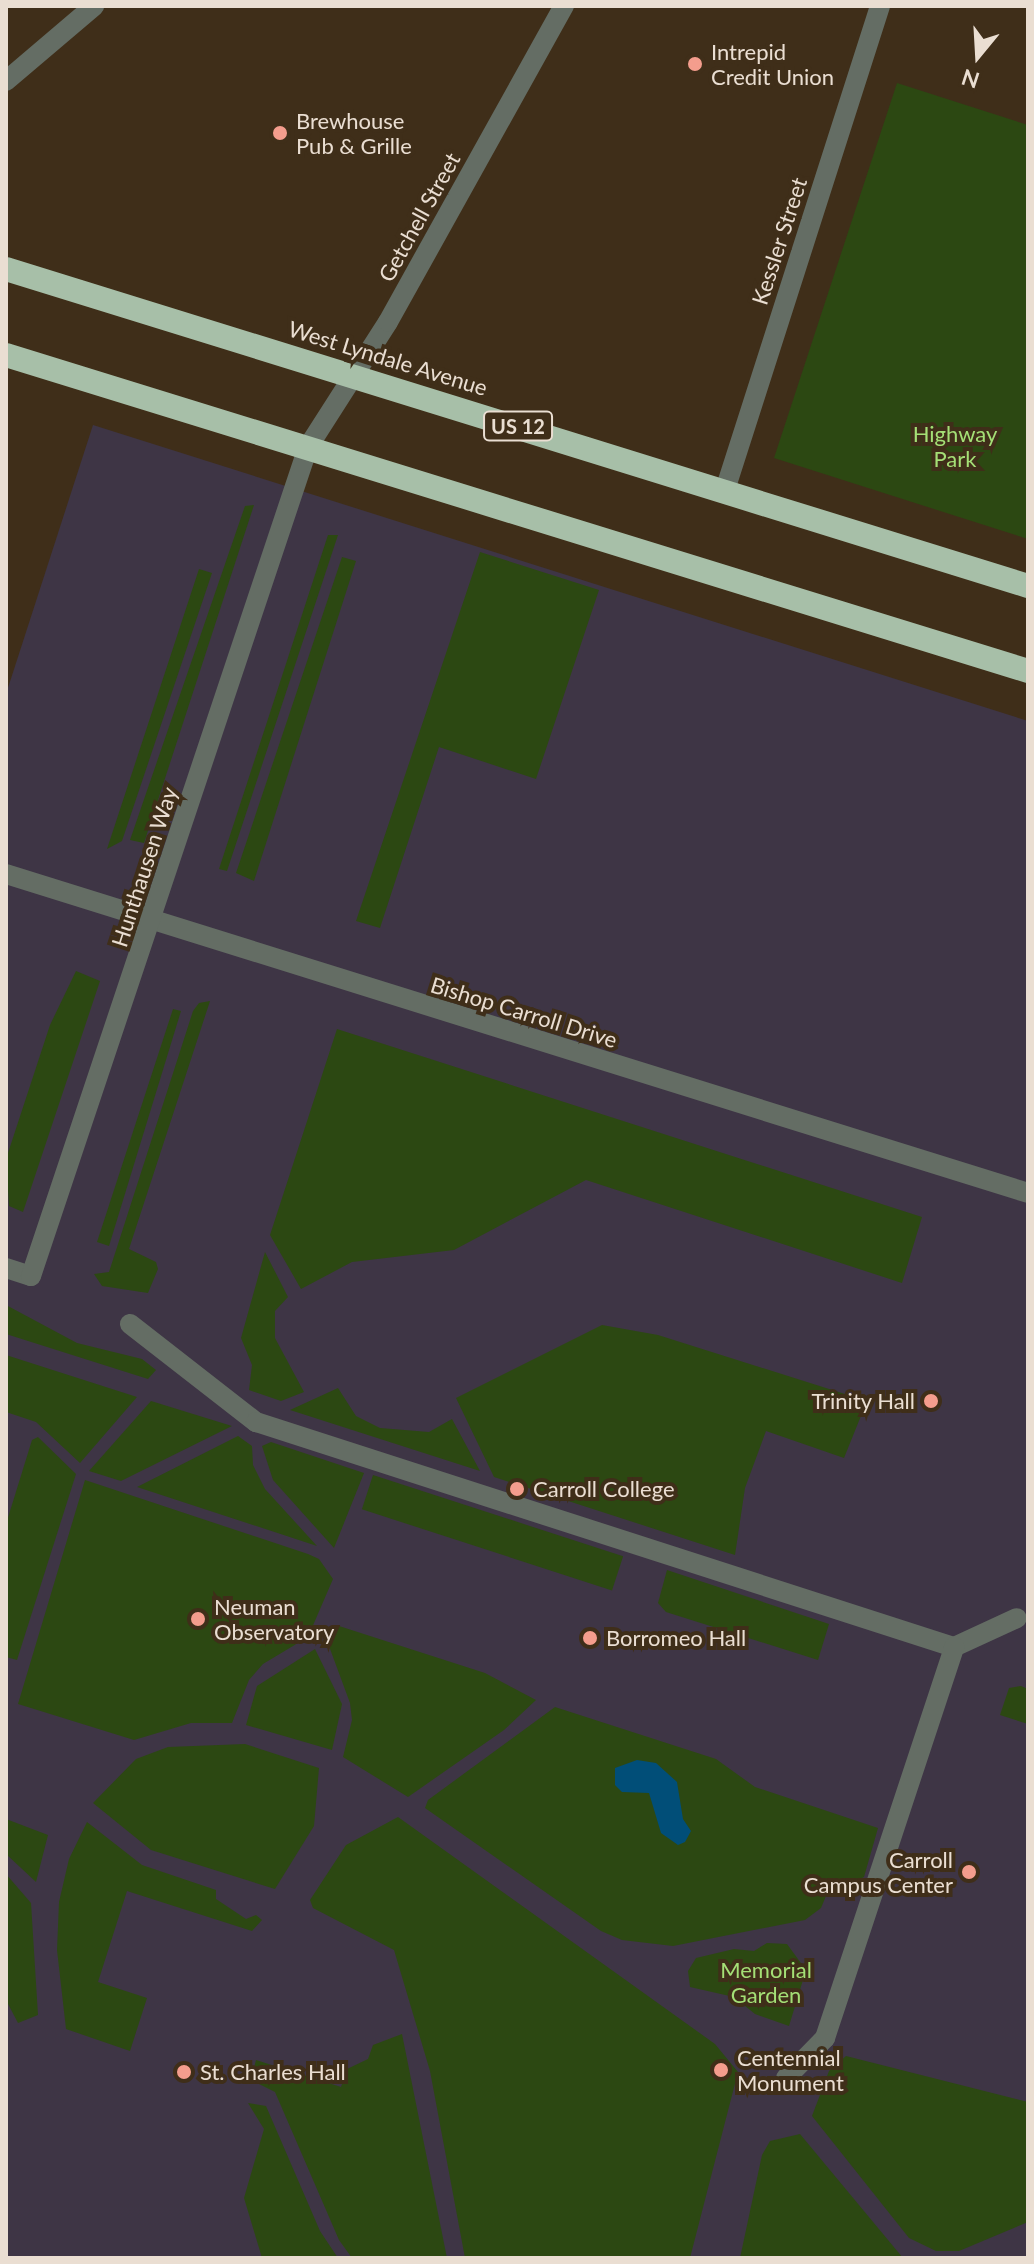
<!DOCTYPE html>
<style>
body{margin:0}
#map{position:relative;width:1034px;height:2264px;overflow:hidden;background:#3f2e19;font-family:Lato,sans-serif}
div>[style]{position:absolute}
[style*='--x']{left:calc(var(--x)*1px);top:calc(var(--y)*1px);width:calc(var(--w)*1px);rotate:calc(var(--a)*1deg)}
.education>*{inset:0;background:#3e3545}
.green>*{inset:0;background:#2c4812;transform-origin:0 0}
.water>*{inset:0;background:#014e78}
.street>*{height:20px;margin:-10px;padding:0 10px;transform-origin:10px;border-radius:10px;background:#646d64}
.highway>*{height:24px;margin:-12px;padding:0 12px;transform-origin:12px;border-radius:12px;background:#a7bfa8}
.dots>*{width:22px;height:22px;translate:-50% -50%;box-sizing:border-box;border:4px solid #3f2e19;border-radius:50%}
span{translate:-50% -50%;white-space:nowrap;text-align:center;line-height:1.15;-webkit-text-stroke:8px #3f2e19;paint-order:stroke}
.shield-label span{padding:2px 6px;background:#3f2e19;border:2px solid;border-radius:6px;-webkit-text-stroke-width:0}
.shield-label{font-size:20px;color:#eaded2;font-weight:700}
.poi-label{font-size:22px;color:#eaded2}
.left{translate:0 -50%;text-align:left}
.right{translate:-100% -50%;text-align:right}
.street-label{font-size:22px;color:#eaded2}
.park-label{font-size:22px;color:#a4df76}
.frame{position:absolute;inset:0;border:8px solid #eaded2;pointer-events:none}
.north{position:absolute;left:938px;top:16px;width:80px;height:80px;-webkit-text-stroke:6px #3f2e19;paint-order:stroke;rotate:198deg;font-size:22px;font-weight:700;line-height:32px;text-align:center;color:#eaded2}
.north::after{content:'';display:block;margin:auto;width:28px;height:36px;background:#eaded2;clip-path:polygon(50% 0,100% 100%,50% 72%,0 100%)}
</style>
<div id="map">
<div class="education">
<i style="clip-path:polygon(93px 425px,1028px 721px,1028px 2258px,6px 2258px,6px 694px)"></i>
</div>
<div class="green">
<i style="clip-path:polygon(897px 83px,1028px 125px,1028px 539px,774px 458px)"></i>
<i style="clip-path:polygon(254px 505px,144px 843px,130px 840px,245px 506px)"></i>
<i style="clip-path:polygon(328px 535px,338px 535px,227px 871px,219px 869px)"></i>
<i style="clip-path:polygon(480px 552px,599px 590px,536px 779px,439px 747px,380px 928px,356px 921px)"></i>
<i style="clip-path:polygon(342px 557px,356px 561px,254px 881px,236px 873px)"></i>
<i style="clip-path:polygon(199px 569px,212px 573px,122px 841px,107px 849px)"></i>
<i style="clip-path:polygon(76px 971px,100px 981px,23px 1212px,9px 1206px,6px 1159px,50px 1025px)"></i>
<i style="clip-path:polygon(210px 1001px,129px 1249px,156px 1262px,158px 1269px,148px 1293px,102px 1286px,94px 1274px,109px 1272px,193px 1011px,199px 1003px)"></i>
<i style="clip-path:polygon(173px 1009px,181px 1011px,109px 1246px,97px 1242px)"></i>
<i style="clip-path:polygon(337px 1029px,922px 1217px,902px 1283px,586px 1180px,454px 1250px,352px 1262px,301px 1289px,270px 1235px)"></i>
<i style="clip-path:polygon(265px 1252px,288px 1297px,275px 1311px,275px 1338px,304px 1392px,281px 1401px,249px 1390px,252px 1365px,241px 1338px)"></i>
<i style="clip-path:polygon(6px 1305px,77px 1343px,142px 1359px,156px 1370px,148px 1379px,6px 1334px)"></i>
<i style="clip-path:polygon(602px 1325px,658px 1335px,867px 1401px,844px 1458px,766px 1431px,745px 1488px,735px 1555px,494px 1477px,456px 1398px)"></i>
<i style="clip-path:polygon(6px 1355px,137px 1397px,80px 1463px,36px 1422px,6px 1412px)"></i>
<i style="clip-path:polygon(338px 1388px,356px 1416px,380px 1428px,429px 1432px,452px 1419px,480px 1471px,290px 1410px)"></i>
<i style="clip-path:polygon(151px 1401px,232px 1426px,121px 1481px,89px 1471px)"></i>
<i style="clip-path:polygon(238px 1436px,252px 1446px,253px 1465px,265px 1489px,317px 1546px,137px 1487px)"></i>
<i style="clip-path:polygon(38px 1437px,76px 1474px,17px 1660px,6px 1657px,6px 1524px,32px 1440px)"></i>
<i style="clip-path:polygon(271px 1442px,364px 1473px,334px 1548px,273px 1480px,262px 1446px)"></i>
<i style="left:373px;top:1475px;width:263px;height:36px;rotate:18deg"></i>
<i style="clip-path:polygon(85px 1480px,308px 1554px,319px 1559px,333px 1579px,308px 1637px,263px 1664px,249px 1680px,232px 1723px,191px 1723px,134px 1740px,18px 1704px)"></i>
<i style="clip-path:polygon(667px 1570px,829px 1624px,818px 1660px,666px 1612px,658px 1603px)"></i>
<i style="clip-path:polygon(339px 1626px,485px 1673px,536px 1700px,504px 1730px,408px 1797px,343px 1757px,352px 1720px,350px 1703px,326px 1638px,330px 1627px)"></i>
<i style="clip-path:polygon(315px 1649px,342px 1704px,332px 1750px,246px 1725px,257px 1686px)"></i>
<i style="clip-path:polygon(1021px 1686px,1028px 1689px,1028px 1724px,1000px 1715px,1009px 1688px)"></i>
<i style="clip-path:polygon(555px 1707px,716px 1759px,755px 1787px,878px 1828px,864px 1877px,826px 1896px,821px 1908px,805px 1920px,673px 1946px,622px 1940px,601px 1931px,425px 1808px,428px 1800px)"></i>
<i style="clip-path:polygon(245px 1744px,319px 1768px,314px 1826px,275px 1889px,151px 1850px,93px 1803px,136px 1759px,168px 1747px)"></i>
<i style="clip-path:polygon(398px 1817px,715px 2044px,738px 2072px,690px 2258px,465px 2258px,430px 2071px,394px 1950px,313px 1908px,310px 1900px,346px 1845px)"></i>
<i style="clip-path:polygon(6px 1819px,48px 1835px,36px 1882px,6px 1854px)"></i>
<i style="clip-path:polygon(87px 1822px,142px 1865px,216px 1890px,216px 1899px,246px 1919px,256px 1915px,262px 1920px,252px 1931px,127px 1891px,98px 1982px,147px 1998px,130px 2051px,66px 2029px,57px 1950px,59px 1902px,69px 1859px)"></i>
<i style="clip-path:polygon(6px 1874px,31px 1903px,38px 2015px,18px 2023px,6px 2000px)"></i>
<i style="clip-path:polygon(767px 1943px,787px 1944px,806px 1970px,789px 2026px,755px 2014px,734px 1997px,690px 1987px,688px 1971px,696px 1958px,734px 1949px,754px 1951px)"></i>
<i style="clip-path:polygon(402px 2034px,447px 2258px,352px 2258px,339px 2240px,275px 2092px,251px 2080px,256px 2060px,341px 2087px,347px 2069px,368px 2059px,373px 2045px)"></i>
<i style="clip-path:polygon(846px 2056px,1028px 2102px,1028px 2222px,959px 2251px,936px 2251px,909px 2238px,812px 2116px,829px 2071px)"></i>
<i style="clip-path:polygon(248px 2103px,266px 2106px,320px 2231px,338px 2258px,262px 2258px,244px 2198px,264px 2129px)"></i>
<i style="clip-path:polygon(800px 2134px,903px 2258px,740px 2258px,762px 2155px,770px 2141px)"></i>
</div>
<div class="water">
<i style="clip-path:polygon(637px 1760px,656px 1763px,677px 1782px,683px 1819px,691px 1831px,685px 1842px,678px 1845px,661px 1833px,649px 1793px,622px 1792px,615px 1785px,615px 1768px)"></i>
</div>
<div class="street">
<i style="--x:6;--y:81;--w:116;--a:-40.4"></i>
<i style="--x:725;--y:490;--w:508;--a:-72.24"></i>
<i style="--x:6;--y:874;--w:1071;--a:17.33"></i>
<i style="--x:6;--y:1268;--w:26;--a:18"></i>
<i style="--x:31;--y:1276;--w:874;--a:-71.52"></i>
<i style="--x:308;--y:447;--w:148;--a:-57.4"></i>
<i style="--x:388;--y:322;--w:362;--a:-60.9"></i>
<i style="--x:130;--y:1324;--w:160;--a:37.9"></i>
<i style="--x:256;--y:1422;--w:733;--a:17.87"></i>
<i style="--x:954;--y:1647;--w:69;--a:-24.7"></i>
<i style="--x:786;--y:2078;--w:56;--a:-45.7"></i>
<i style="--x:825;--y:2038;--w:412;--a:-71.7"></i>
</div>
<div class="highway">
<i style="--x:6;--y:269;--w:1070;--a:17.23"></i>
<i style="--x:6;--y:355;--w:1070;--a:17.18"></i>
</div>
<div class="dots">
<i style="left:695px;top:64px;background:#f49d8d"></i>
<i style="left:280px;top:133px;background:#f49d8d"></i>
<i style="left:931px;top:1401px;background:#f49d8d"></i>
<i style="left:517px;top:1489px;background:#f49d8d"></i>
<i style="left:198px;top:1619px;background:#f49d8d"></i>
<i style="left:590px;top:1638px;background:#f49d8d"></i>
<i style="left:969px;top:1872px;background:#f49d8d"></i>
<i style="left:721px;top:2070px;background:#f49d8d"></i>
<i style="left:184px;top:2072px;background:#f49d8d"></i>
</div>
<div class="shield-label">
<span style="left:518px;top:426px">US 12</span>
</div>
<div class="poi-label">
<span class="left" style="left:711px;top:64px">Intrepid<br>Credit Union</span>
<span class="left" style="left:296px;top:133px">Brewhouse<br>Pub &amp; Grille</span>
<span class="right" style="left:915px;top:1401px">Trinity Hall</span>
<span class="left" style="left:533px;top:1489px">Carroll College</span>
<span class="left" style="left:214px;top:1619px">Neuman<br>Observatory</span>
<span class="left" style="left:606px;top:1638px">Borromeo Hall</span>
<span class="right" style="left:953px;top:1872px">Carroll<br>Campus Center</span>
<span class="left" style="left:737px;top:2070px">Centennial<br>Monument</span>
<span class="left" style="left:200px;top:2072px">St. Charles Hall</span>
</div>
<div class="street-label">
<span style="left:419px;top:217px;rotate:-61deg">Getchell Street</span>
<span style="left:779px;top:241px;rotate:-72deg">Kessler Street</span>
<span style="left:388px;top:358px;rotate:17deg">West Lyndale Avenue</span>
<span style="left:144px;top:867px;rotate:-72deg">Hunthausen Way</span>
<span style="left:524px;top:1012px;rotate:17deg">Bishop Carroll Drive</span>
</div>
<div class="park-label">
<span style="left:955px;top:446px">Highway<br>Park</span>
<span style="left:766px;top:1982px">Memorial<br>Garden</span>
</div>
<div class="frame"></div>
<div class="north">N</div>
</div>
